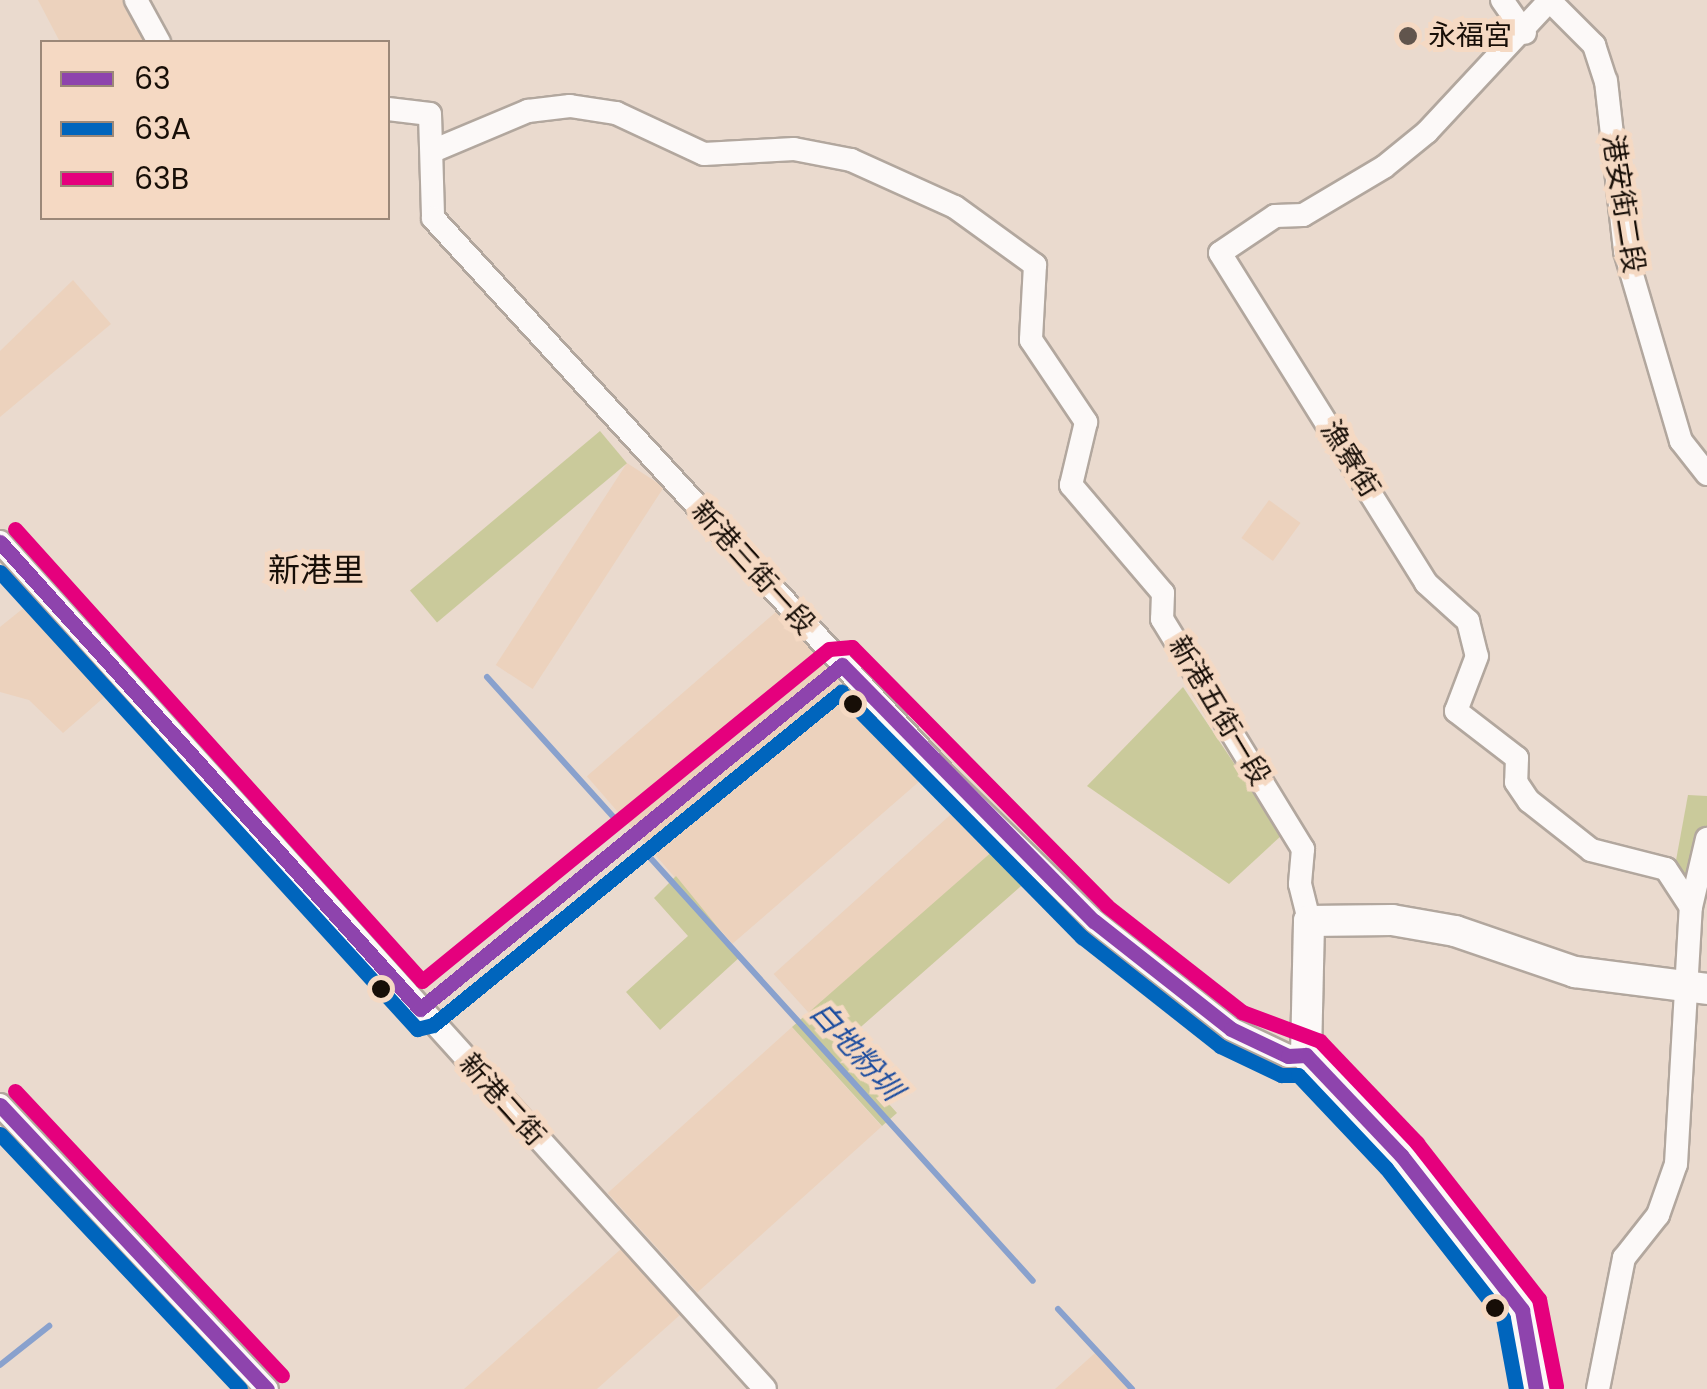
<!DOCTYPE html>
<meta charset="utf-8">
<style>
body{margin:0}
#map{position:relative;width:1707px;height:1389px;overflow:hidden;background:#eadace;font-family:Poppins,"Noto Sans TC",sans-serif}
div>[style]{position:absolute}
[style*='--x']{left:calc(var(--x)*1px);top:calc(var(--y)*1px);width:calc(var(--w)*1px);rotate:calc(var(--a)*1deg)}
.built>*{inset:0;background:#ecd2bd;transform-origin:0 0}
.green>*{inset:0;background:#caca9b;transform-origin:0 0}
.stream>*{height:6px;margin:-3px;padding:0 3px;transform-origin:3px;border-radius:3px;background:#89a1cd}
.roads{filter:drop-shadow(2px 0 #b2a79e) drop-shadow(-2px 0 #b2a79e) drop-shadow(0 2px #b2a79e) drop-shadow(0 -2px #b2a79e)}
.minor>*{height:22px;margin:-11px;padding:0 11px;transform-origin:11px;border-radius:11px;background:#fcf9f8}
.tertiary>*{height:30px;margin:-15px;padding:0 15px;transform-origin:15px;border-radius:15px;background:#fcf9f8}
.bus-1>*{height:15px;margin:-7.5px;padding:0 7.5px;transform-origin:7.5px;border-radius:7.5px;background:#8e44ad}
.bus-2>*{height:15px;margin:-7.5px;padding:0 7.5px;transform-origin:7.5px;border-radius:7.5px;background:#0065bd}
.bus-3>*{height:15px;margin:-7.5px;padding:0 7.5px;transform-origin:7.5px;border-radius:7.5px;background:#e5007d}
.dots>*{width:28px;height:28px;translate:-50% -50%;box-sizing:border-box;border:5px solid #f5d9c3;border-radius:50%}
span{translate:-50% -50%;white-space:nowrap;text-align:center;line-height:1.15;-webkit-text-stroke:10px #f5d9c3;paint-order:stroke}
.poi-label{font-size:28px;color:#170e07}
.left{translate:0 -50%;text-align:left}
.street-label{font-size:28px;color:#170e07}
.water-label{font-size:30px;color:#1d4d9f;font-style:italic}
.quarter-label{font-size:32px;color:#170e07}
.legend{position:absolute;left:40px;top:40px;width:350px;height:180px;box-sizing:border-box;background:#f5d9c3;border:2px solid #9c8878;margin:0;padding:12px 18px;list-style:none;font-size:30px;color:#170e07}
.legend li{display:flex;align-items:center;gap:20px;height:50px}
.legend b{width:50px;border:2px solid #9c8878}
</style>
<div id="map">
<div class="built">
<i style="clip-path:polygon(38px 0,126px 0,150px 42px,60px 42px)"></i>
<i style="clip-path:polygon(73px 280px,111px 324px,0 417px,0 351px)"></i>
<i style="left:627px;top:463px;width:44px;height:241px;rotate:33deg"></i>
<i style="left:1269px;top:500px;width:39px;height:47px;rotate:36deg"></i>
<i style="clip-path:polygon(31px 602px,109px 693px,63px 733px,29px 700px,0 692px,0 627px)"></i>
<i style="left:777px;top:611px;width:222px;height:252px;rotate:49deg"></i>
<i style="left:958px;top:808px;width:55px;height:248px;rotate:48deg"></i>
<i style="left:792px;top:1027px;width:134px;height:248px;rotate:48deg"></i>
<i style="clip-path:polygon(621px 1249px,680px 1315px,597px 1389px,464px 1389px)"></i>
<i style="clip-path:polygon(1095px 1353px,1128px 1389px,1055px 1389px)"></i>
</div>
<div class="green">
<i style="left:600px;top:431px;width:42px;height:248px;rotate:50deg"></i>
<i style="clip-path:polygon(1183px 687px,1282px 835px,1229px 884px,1087px 786px)"></i>
<i style="clip-path:polygon(1688px 795px,1707px 796px,1707px 854px,1690px 905px,1670px 893px)"></i>
<i style="clip-path:polygon(995px 849px,1028px 880px,838px 1047px,897px 1113px,882px 1126px,792px 1027px)"></i>
<i style="clip-path:polygon(676px 876px,741px 956px,660px 1030px,626px 992px,688px 936px,654px 898px)"></i>
</div>
<div class="stream">
<i style="--x:487;--y:677;--w:198;--a:47.9"></i>
<i style="--x:645;--y:852;--w:578;--a:47.87"></i>
<i style="--x:1058;--y:1309;--w:109;--a:47.2"></i>
<i style="--x:0;--y:1365;--w:63;--a:-38.5"></i>
</div>
<div class="roads">
<div class="minor">
<i style="--x:136;--y:0;--w:48;--a:61.3"></i>
<i style="--x:1502;--y:0;--w:40;--a:55.1"></i>
<i style="--x:1549;--y:0;--w:64;--a:45"></i>
<i style="--x:1594;--y:45;--w:38;--a:72"></i>
<i style="--x:1606;--y:81;--w:171;--a:83.6"></i>
<i style="--x:1625;--y:251;--w:198;--a:73.6"></i>
<i style="--x:1681;--y:441;--w:42;--a:51.8"></i>
<i style="--x:1549;--y:1;--w:179;--a:133"></i>
<i style="--x:1427;--y:132;--w:55;--a:140.9"></i>
<i style="--x:1384;--y:167;--w:94;--a:149.3"></i>
<i style="--x:1303;--y:215;--w:28;--a:178"></i>
<i style="--x:1275;--y:216;--w:66;--a:146.1"></i>
<i style="--x:1220;--y:253;--w:389;--a:58"></i>
<i style="--x:1426;--y:583;--w:57;--a:42.1"></i>
<i style="--x:1468;--y:621;--w:36;--a:76"></i>
<i style="--x:1477;--y:656;--w:59;--a:110.9"></i>
<i style="--x:1456;--y:711;--w:77;--a:37.6"></i>
<i style="--x:1517;--y:758;--w:24;--a:92"></i>
<i style="--x:1516;--y:782;--w:23;--a:56"></i>
<i style="--x:1529;--y:801;--w:79;--a:38.3"></i>
<i style="--x:1591;--y:850;--w:77;--a:14.2"></i>
<i style="--x:1666;--y:869;--w:45;--a:56.7"></i>
<i style="--x:388;--y:109;--w:42;--a:6.8"></i>
<i style="--x:430;--y:114;--w:104;--a:88.3"></i>
<i style="--x:433;--y:218;--w:762;--a:47.45"></i>
<i style="--x:948;--y:779;--w:204;--a:44.2"></i>
<i style="--x:1094;--y:921;--w:174;--a:38.2"></i>
<i style="--x:1231;--y:1029;--w:63;--a:25.3"></i>
<i style="--x:1288;--y:1056;--w:18;--a:-3"></i>
<i style="--x:435;--y:150;--w:101;--a:-22.8"></i>
<i style="--x:528;--y:111;--w:42;--a:-6.8"></i>
<i style="--x:570;--y:106;--w:47;--a:8.7"></i>
<i style="--x:616;--y:113;--w:97;--a:25"></i>
<i style="--x:704;--y:154;--w:90;--a:-3.2"></i>
<i style="--x:794;--y:149;--w:58;--a:10.9"></i>
<i style="--x:851;--y:160;--w:114;--a:24.3"></i>
<i style="--x:955;--y:207;--w:99;--a:35.9"></i>
<i style="--x:1035;--y:265;--w:75;--a:93.1"></i>
<i style="--x:1031;--y:340;--w:99;--a:56.1"></i>
<i style="--x:1086;--y:422;--w:65;--a:103.4"></i>
<i style="--x:1071;--y:485;--w:142;--a:49.6"></i>
<i style="--x:1163;--y:593;--w:26;--a:92"></i>
<i style="--x:1162;--y:619;--w:270;--a:58.5"></i>
<i style="--x:1303;--y:849;--w:35;--a:95"></i>
<i style="--x:1300;--y:884;--w:38;--a:76"></i>
<i style="--x:0;--y:542;--w:1141;--a:47.91"></i>
<i style="--x:0;--y:1105;--w:390;--a:46.8"></i>
<i style="--x:1598;--y:1389;--w:134;--a:-78.8"></i>
<i style="--x:1624;--y:1258;--w:55;--a:-51.7"></i>
<i style="--x:1658;--y:1215;--w:54;--a:-70.6"></i>
<i style="--x:1676;--y:1164;--w:257;--a:-86.7"></i>
<i style="--x:1691;--y:907;--w:70;--a:-76.8"></i>
</div>
<div class="tertiary">
<i style="--x:1536;--y:1389;--w:80;--a:-100"></i>
<i style="--x:1522;--y:1310;--w:197;--a:-128"></i>
<i style="--x:1401;--y:1155;--w:138;--a:-133.5"></i>
<i style="--x:1306;--y:1055;--w:134;--a:-88.7"></i>
<i style="--x:1309;--y:921;--w:83;--a:-0.7"></i>
<i style="--x:1392;--y:920;--w:64;--a:9.9"></i>
<i style="--x:1455;--y:931;--w:127;--a:18.9"></i>
<i style="--x:1575;--y:972;--w:133;--a:7.3"></i>
</div>
</div>
<div class="bus-1">
<i style="--x:0;--y:542;--w:628;--a:48.03"></i>
<i style="--x:420;--y:1009;--w:544;--a:-39.19"></i>
<i style="--x:842;--y:665;--w:359;--a:45.5"></i>
<i style="--x:1094;--y:921;--w:174;--a:38.2"></i>
<i style="--x:1231;--y:1029;--w:63;--a:25.3"></i>
<i style="--x:1288;--y:1056;--w:18;--a:-3"></i>
<i style="--x:1306;--y:1055;--w:138;--a:46.5"></i>
<i style="--x:1401;--y:1155;--w:197;--a:52"></i>
<i style="--x:1522;--y:1310;--w:80;--a:80"></i>
<i style="--x:0;--y:1105;--w:390;--a:46.8"></i>
</div>
<div class="bus-2">
<i style="--x:0;--y:572;--w:619;--a:47.62"></i>
<i style="--x:417;--y:1029;--w:16;--a:-14"></i>
<i style="--x:433;--y:1025;--w:527;--a:-39.22"></i>
<i style="--x:841;--y:692;--w:344;--a:45.5"></i>
<i style="--x:1082;--y:937;--w:176;--a:38.3"></i>
<i style="--x:1220;--y:1046;--w:68;--a:25.4"></i>
<i style="--x:1281;--y:1075;--w:17;--a:0"></i>
<i style="--x:1298;--y:1075;--w:128;--a:46.6"></i>
<i style="--x:1386;--y:1168;--w:190;--a:52"></i>
<i style="--x:1503;--y:1318;--w:72;--a:79.6"></i>
<i style="--x:0;--y:1134;--w:350;--a:46.7"></i>
</div>
<div class="bus-3">
<i style="--x:15;--y:529;--w:608;--a:48"></i>
<i style="--x:422;--y:981;--w:525;--a:-39.2"></i>
<i style="--x:829;--y:649;--w:23;--a:-5"></i>
<i style="--x:852;--y:647;--w:363;--a:45.4"></i>
<i style="--x:1107;--y:906;--w:172;--a:38.1"></i>
<i style="--x:1242;--y:1012;--w:83;--a:20.4"></i>
<i style="--x:1320;--y:1041;--w:141;--a:46.4"></i>
<i style="--x:1417;--y:1143;--w:198;--a:52"></i>
<i style="--x:1539;--y:1299;--w:89;--a:78.9"></i>
<i style="--x:15;--y:1091;--w:390;--a:46.8"></i>
</div>
<div class="dots">
<i style="left:1408px;top:36px;background:#61554d"></i>
<i style="left:853px;top:704px;background:#170e07"></i>
<i style="left:381px;top:989px;background:#170e07"></i>
<i style="left:1495px;top:1308px;background:#170e07"></i>
</div>
<div class="poi-label">
<span class="left" style="left:1428px;top:36px">永福宮</span>
</div>
<div class="street-label">
<span style="left:1623px;top:204px;rotate:81deg">港安街二段</span>
<span style="left:1350px;top:459px;rotate:58deg">漁寮街</span>
<span style="left:753px;top:568px;rotate:48deg">新港三街一段</span>
<span style="left:1219px;top:711px;rotate:59deg">新港五街一段</span>
<span style="left:502px;top:1100px;rotate:48deg">新港二街</span>
</div>
<div class="water-label">
<span style="left:856px;top:1051px;rotate:48deg">白地粉圳</span>
</div>
<div class="quarter-label">
<span style="left:316px;top:570px">新港里</span>
</div>
<ul class="legend">
<li><b style="height:12px;background:#8e44ad"></b>63</li>
<li><b style="height:12px;background:#0065bd"></b>63A</li>
<li><b style="height:12px;background:#e5007d"></b>63B</li>
</ul>
</div>
